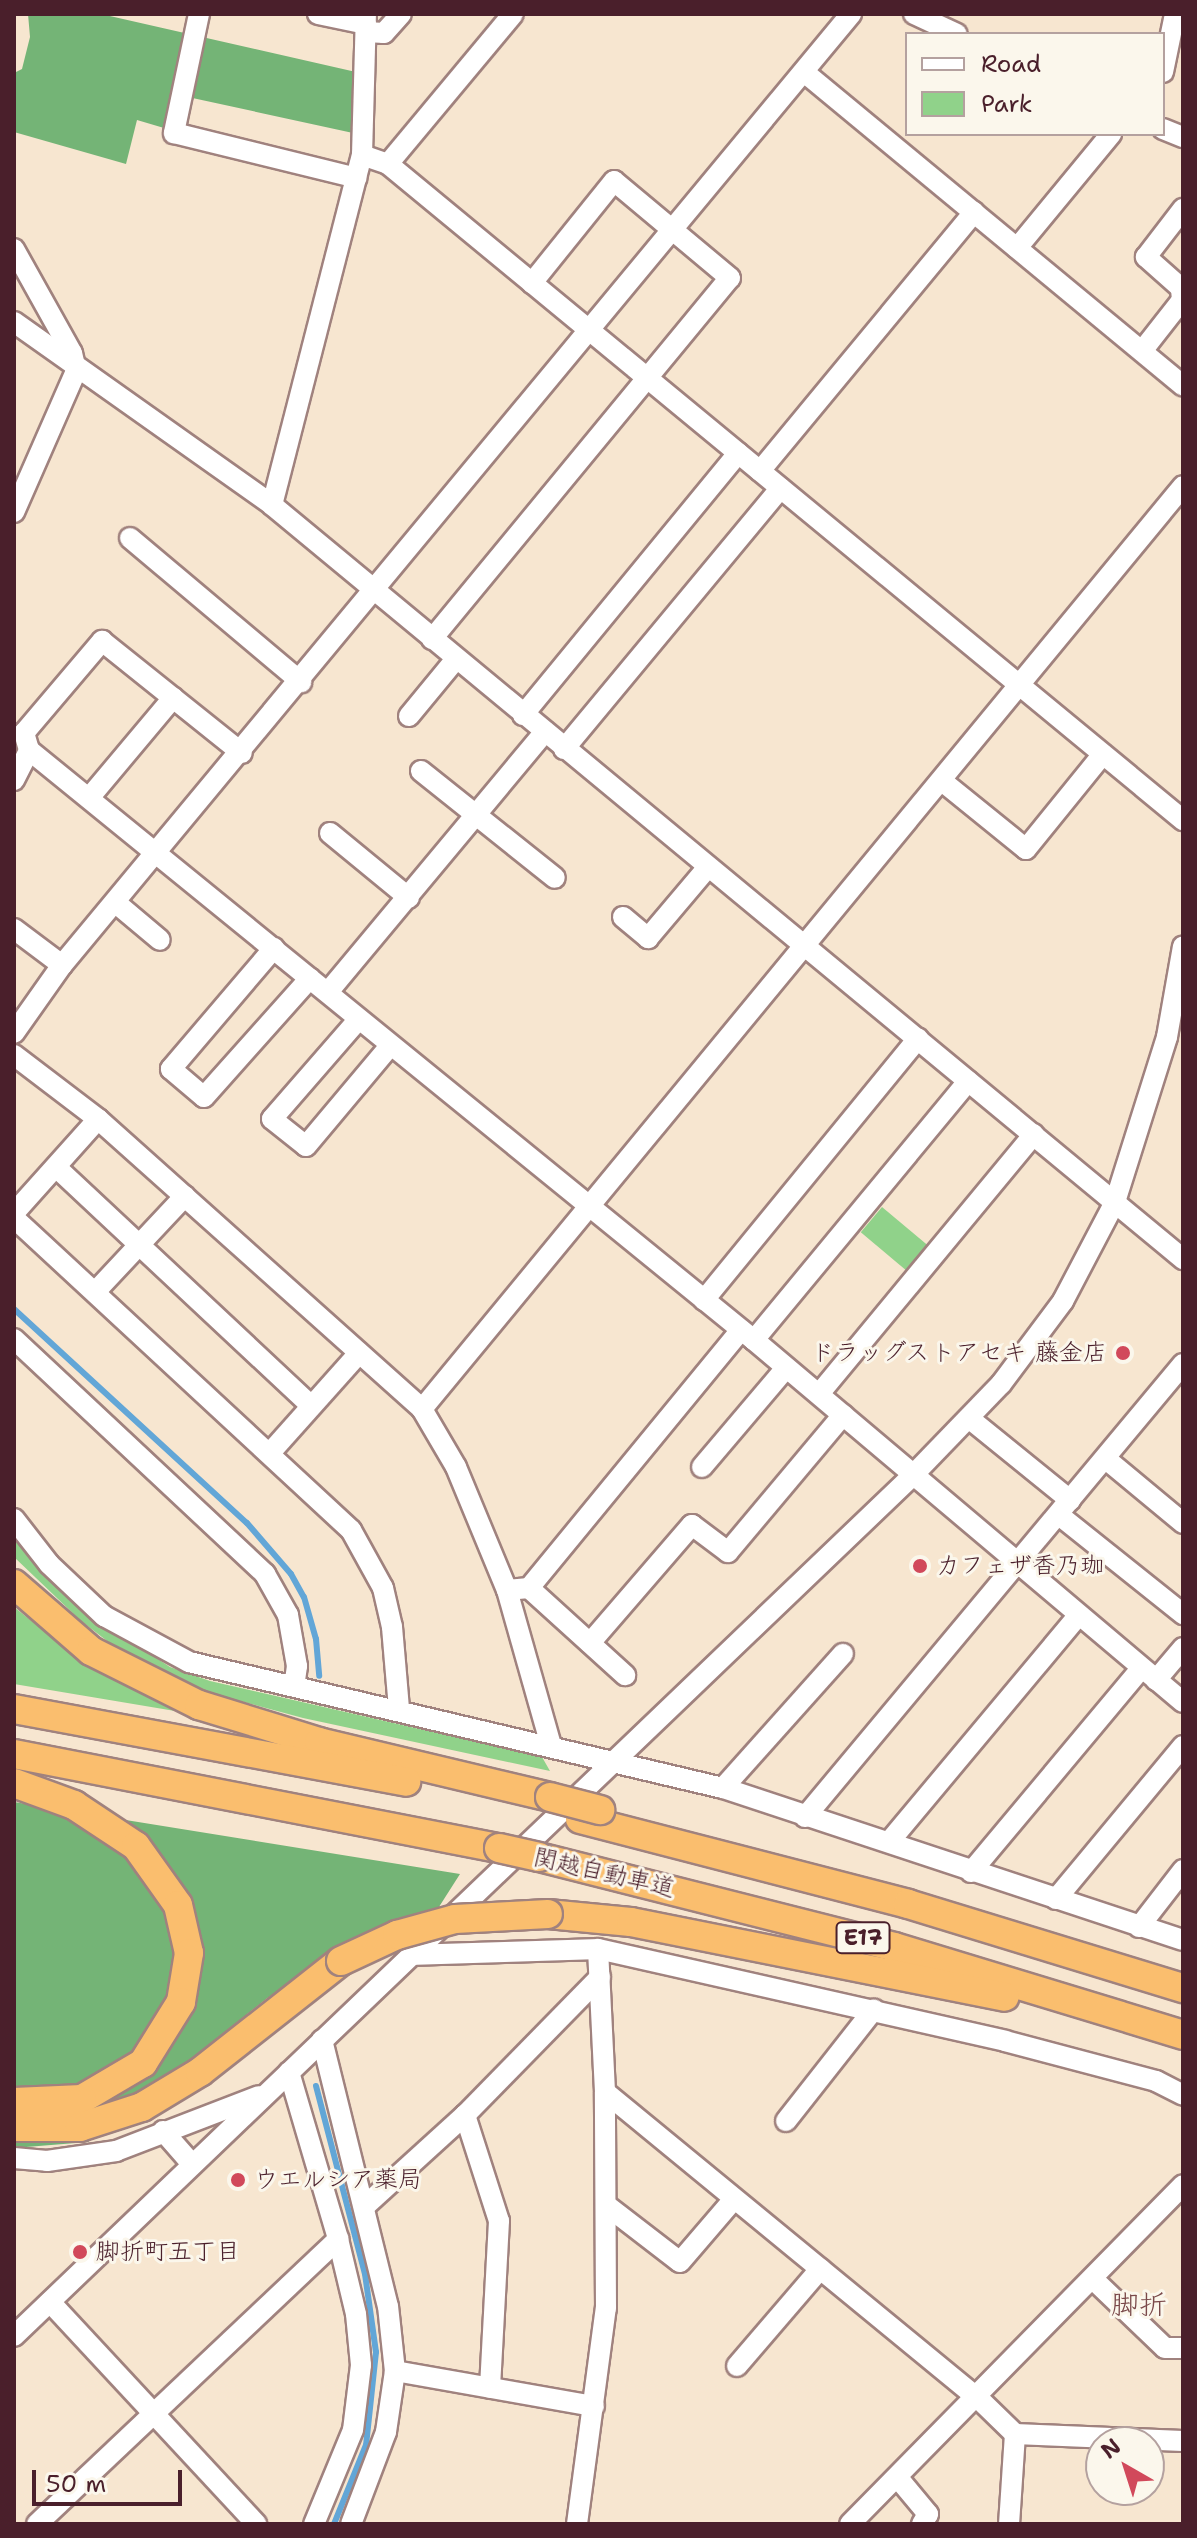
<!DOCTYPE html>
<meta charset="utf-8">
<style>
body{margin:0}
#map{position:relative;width:1197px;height:2538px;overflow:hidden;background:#f7e6d0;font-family:"Shantell Sans","Klee One",sans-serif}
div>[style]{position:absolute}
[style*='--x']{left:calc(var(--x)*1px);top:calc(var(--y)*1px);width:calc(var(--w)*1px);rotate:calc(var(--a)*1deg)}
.green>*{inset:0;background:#90d28a;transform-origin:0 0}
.forest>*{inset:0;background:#74b476}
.stream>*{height:6px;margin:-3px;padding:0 3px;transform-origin:3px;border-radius:3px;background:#62a6d7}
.roads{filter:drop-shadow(2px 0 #a0827e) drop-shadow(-2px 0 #a0827e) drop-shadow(0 2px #a0827e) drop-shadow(0 -2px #a0827e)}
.minor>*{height:20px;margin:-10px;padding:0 10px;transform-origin:10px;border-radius:10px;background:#fff}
.highway>*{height:28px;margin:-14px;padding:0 14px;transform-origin:14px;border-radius:14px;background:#fabe6e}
.bridges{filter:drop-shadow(2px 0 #a0827e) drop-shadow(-2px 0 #a0827e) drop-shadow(0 2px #a0827e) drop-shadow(0 -2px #a0827e)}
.highway-bridge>*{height:28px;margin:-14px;padding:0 14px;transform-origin:14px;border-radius:14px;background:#fabe6e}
.dots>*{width:22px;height:22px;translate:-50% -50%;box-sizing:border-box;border:4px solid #fbf7ec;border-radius:50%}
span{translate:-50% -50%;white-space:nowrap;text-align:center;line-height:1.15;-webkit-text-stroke:6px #fbf7ec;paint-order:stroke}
.shield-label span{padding:2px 6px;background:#fbf7ec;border:2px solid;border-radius:6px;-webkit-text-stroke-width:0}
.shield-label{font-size:22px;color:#4a1f2b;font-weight:700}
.poi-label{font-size:24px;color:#4a1f2b}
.right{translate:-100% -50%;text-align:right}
.left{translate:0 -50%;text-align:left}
.street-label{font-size:24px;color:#4a1f2b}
.quarter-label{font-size:28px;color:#7a494a}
.frame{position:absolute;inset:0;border:16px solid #4a1f2b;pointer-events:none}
.legend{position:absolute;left:905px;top:32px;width:260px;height:104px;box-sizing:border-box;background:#fbf7ec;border:2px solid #b4a19f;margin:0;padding:10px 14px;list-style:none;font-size:24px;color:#4a1f2b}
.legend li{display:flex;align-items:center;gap:16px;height:40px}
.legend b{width:40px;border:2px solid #b4a19f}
.north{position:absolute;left:1085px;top:2426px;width:80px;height:80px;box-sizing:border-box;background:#fbf7ec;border:2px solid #b4a19f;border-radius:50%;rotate:321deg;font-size:22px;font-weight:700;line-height:32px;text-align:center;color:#4a1f2b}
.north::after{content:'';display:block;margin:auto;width:28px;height:36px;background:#d1495b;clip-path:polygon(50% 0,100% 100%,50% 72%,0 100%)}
.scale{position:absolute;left:32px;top:2470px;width:150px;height:36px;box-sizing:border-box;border:4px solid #4a1f2b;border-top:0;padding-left:10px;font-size:24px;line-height:28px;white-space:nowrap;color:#4a1f2b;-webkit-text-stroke:6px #fbf7ec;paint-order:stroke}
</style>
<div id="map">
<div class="green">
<i style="left:882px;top:1207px;width:62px;height:33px;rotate:40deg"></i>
<i style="clip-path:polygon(14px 1539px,91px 1615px,170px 1667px,210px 1681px,542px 1757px,550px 1771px,303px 1718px,204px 1691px,111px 1644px,80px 1620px,14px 1557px)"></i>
<i style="clip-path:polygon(14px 1607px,84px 1663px,175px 1711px,14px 1684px)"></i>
</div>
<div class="forest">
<i style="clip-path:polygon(28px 14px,101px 14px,356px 72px,353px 133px,174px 94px,164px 128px,137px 120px,126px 164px,14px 132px,14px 73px,22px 69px,30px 37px)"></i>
<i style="clip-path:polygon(14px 1802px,460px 1874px,437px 1910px,350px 1943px,266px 1999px,88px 2142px,14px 2148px)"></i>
</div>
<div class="stream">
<i style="--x:14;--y:1309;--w:316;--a:42.6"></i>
<i style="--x:247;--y:1523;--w:67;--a:49.2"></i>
<i style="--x:291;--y:1574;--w:26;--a:61"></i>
<i style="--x:304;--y:1597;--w:44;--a:74.1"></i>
<i style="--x:316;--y:1639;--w:37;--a:85"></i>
<i style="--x:316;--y:2086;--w:194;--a:75.4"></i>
<i style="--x:365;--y:2274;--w:79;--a:82"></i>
<i style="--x:376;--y:2352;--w:94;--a:96.1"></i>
<i style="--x:366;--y:2445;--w:85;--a:112.1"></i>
</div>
<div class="roads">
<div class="minor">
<i style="--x:199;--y:14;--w:122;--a:101.9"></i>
<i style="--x:174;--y:133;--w:188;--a:13.8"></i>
<i style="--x:318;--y:14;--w:49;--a:11.8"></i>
<i style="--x:914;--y:14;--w:47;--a:24.9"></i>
<i style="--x:366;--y:32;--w:18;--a:3"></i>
<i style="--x:384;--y:33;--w:25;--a:-48"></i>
<i style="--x:804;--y:72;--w:492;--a:39.6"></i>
<i style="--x:1163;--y:72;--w:59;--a:-78.3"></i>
<i style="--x:1163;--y:129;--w:22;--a:22"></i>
<i style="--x:362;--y:155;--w:28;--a:19"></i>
<i style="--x:388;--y:164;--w:1031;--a:39.53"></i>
<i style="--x:388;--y:164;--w:195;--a:-50.2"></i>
<i style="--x:1017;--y:248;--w:148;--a:-50.5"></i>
<i style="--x:14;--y:249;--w:119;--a:60.9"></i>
<i style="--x:72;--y:353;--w:18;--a:77"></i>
<i style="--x:76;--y:371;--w:154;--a:113.7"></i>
<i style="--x:14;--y:322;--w:316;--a:35.3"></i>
<i style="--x:272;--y:505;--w:1183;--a:39.61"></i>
<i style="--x:1142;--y:351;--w:65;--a:-51.9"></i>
<i style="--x:1182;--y:300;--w:12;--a:-95"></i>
<i style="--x:1181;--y:288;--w:47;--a:-138.5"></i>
<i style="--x:1146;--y:257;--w:61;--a:-52.4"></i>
<i style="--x:760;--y:471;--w:336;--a:-50.4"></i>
<i style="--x:272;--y:505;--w:361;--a:-75.6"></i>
<i style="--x:362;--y:155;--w:141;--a:-88.4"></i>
<i style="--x:130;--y:538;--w:224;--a:40.1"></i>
<i style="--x:432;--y:639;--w:468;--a:-50.5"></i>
<i style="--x:730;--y:278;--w:151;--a:-140.1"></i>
<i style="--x:614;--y:181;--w:131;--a:128.8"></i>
<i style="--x:523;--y:715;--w:339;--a:-50.6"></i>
<i style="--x:409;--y:716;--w:74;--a:-50.5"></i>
<i style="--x:564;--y:749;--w:339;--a:-50.3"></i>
<i style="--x:29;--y:750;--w:935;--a:39.14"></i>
<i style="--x:754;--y:1340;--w:561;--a:40.16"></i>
<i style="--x:421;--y:771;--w:171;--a:38.6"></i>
<i style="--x:14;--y:780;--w:34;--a:-63"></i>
<i style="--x:29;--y:750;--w:18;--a:-106"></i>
<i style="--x:24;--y:733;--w:121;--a:-49.7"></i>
<i style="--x:102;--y:641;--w:179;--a:38.7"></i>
<i style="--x:942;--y:781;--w:108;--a:39"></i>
<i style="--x:1026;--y:849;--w:122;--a:-51"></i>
<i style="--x:89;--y:798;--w:131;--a:-50"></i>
<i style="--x:330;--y:833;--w:102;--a:39.4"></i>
<i style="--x:116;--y:903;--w:57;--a:40.1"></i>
<i style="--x:623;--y:917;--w:33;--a:40"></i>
<i style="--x:648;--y:938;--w:93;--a:-49.8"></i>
<i style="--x:14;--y:929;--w:60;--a:36.9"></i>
<i style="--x:274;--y:948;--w:159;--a:130.4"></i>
<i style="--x:171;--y:1069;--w:43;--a:40.3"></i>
<i style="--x:204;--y:1097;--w:159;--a:-48.3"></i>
<i style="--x:328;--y:992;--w:339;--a:-50.2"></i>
<i style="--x:358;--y:1020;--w:131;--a:131"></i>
<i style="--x:272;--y:1119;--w:43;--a:38.5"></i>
<i style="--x:306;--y:1146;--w:131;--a:-50"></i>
<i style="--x:14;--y:1033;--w:83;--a:-54.8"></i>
<i style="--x:62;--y:965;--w:1236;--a:-50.32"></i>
<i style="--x:14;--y:1055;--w:106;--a:37.3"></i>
<i style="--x:98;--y:1119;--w:435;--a:41.8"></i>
<i style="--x:422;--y:1409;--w:67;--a:59.6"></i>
<i style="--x:456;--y:1467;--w:133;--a:67.5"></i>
<i style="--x:507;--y:1590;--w:161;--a:74.2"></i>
<i style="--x:56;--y:1167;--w:349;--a:43.1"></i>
<i style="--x:14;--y:1213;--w:126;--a:-48.2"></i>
<i style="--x:14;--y:1218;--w:459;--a:42.8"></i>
<i style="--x:351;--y:1530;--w:66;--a:61.1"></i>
<i style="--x:383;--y:1588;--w:40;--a:77"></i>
<i style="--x:392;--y:1627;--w:82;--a:85.1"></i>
<i style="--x:96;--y:1291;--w:130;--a:-46.9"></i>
<i style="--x:704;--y:1300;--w:338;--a:-50.7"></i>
<i style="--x:14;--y:1339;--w:344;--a:43.1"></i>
<i style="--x:265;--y:1574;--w:47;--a:60.7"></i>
<i style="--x:288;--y:1615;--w:52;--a:80"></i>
<i style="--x:297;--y:1666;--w:21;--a:98"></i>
<i style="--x:754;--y:1340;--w:336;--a:-50.4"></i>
<i style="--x:819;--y:1394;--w:337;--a:-50.4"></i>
<i style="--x:422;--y:1409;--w:1196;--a:-50.49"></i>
<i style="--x:970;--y:1419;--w:129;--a:39"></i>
<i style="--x:270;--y:1453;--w:134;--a:-48.3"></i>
<i style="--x:1106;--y:1459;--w:100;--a:39.7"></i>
<i style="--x:702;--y:1467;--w:130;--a:-49.7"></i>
<i style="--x:1059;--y:1515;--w:159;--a:38.6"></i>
<i style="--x:14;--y:1519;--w:57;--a:52.1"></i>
<i style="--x:49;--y:1564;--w:76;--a:43.4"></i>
<i style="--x:104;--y:1616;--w:97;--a:28.4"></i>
<i style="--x:189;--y:1662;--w:549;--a:13.28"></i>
<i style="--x:723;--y:1788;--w:484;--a:18.3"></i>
<i style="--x:529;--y:1588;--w:130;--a:42.2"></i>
<i style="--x:507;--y:1590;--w:22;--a:-5"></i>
<i style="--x:529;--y:1588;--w:334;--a:-50.6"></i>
<i style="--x:590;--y:1643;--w:156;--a:-49.2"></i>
<i style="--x:692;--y:1525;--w:45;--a:36.9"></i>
<i style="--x:728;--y:1552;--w:179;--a:-50"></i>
<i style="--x:1156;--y:1680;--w:42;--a:-49.8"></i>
<i style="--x:723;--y:1788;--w:180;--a:-48.2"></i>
<i style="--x:805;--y:1817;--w:590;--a:-50.16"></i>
<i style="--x:889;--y:1842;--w:295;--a:-50.1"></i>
<i style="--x:971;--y:1872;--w:265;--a:-50.1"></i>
<i style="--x:1056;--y:1899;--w:199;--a:-50.3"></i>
<i style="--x:1139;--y:1927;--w:72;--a:-52.3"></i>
<i style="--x:411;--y:1955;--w:187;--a:-1.8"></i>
<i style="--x:598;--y:1949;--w:417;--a:12.7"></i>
<i style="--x:1005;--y:2041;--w:156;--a:14.8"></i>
<i style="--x:1156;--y:2081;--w:30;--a:27"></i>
<i style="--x:322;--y:2040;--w:274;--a:76.1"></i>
<i style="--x:388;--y:2306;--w:65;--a:83.9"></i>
<i style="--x:395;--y:2371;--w:62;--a:98.4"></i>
<i style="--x:386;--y:2432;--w:98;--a:110.8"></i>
<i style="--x:289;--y:2072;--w:174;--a:73.6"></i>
<i style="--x:338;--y:2239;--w:77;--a:76.5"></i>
<i style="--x:356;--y:2314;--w:51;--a:84.4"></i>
<i style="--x:361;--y:2365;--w:65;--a:97"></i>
<i style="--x:353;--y:2430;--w:102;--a:112.5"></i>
<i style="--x:605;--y:2092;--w:482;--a:39.4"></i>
<i style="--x:978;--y:2398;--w:52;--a:44.2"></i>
<i style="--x:1015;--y:2434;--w:90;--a:93.8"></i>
<i style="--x:465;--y:2115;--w:111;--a:72.2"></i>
<i style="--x:499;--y:2221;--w:167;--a:93.1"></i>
<i style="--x:786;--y:2121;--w:142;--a:-51.8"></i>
<i style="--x:163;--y:2131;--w:44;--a:48.7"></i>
<i style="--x:14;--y:2158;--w:33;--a:5"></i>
<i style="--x:47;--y:2161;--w:70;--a:-8.2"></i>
<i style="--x:116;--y:2151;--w:153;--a:-21"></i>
<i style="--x:366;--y:2205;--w:134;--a:-42.3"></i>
<i style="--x:465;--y:2115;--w:193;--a:-45.6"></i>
<i style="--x:606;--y:2205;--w:93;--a:37.6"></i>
<i style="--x:680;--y:2262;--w:83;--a:-49.4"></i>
<i style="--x:1094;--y:2280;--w:98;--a:43.8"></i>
<i style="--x:1165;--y:2348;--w:18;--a:0"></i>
<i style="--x:50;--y:2302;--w:303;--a:47.1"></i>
<i style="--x:14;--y:2336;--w:1246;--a:-43.76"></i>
<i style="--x:914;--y:1474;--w:125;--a:-46"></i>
<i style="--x:1001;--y:1384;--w:104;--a:-53.2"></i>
<i style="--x:1063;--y:1301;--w:112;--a:-62.3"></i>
<i style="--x:1115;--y:1202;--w:173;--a:-72.5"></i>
<i style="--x:1167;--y:1037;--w:92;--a:-80"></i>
<i style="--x:737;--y:2366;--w:128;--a:-49.4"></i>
<i style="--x:395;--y:2371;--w:202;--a:10"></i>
<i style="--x:1015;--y:2434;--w:168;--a:2.4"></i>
<i style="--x:898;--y:2478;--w:47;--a:50.2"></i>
<i style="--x:928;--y:2514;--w:12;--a:121"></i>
<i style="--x:37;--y:2524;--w:415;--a:-43.4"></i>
<i style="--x:577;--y:2524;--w:218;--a:-82.4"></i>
<i style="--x:606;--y:2308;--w:216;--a:-90.3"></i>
<i style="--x:605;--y:2092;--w:143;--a:-92.8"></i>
<i style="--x:850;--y:2524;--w:475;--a:-45.5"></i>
</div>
<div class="highway">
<i style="--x:14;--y:1584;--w:102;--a:41"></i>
<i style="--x:91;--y:1651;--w:121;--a:26.6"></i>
<i style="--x:199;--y:1705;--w:126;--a:17.1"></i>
<i style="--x:319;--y:1742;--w:237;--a:13.4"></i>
<i style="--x:14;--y:1709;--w:399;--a:10.5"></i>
<i style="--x:14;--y:1754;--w:494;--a:11"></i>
<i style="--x:14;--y:1783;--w:64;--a:20.1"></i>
<i style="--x:74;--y:1805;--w:74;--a:33.5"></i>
<i style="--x:136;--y:1846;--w:72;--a:54.6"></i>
<i style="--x:178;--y:1905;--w:49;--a:77.1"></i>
<i style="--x:189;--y:1953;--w:50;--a:99.3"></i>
<i style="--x:181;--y:2002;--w:72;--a:121.9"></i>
<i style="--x:143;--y:2063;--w:71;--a:149.5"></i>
<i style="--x:82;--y:2099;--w:68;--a:177.5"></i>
<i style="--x:580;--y:1819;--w:339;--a:14.5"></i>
<i style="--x:908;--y:1904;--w:288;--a:17"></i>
<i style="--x:539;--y:1857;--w:366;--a:14.2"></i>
<i style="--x:894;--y:1947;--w:302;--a:16.9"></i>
<i style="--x:548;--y:1914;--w:83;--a:5.5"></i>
<i style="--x:631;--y:1922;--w:381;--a:11.3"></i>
<i style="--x:14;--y:2127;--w:66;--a:0"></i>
<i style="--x:80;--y:2127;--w:65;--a:-17.9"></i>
<i style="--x:142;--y:2107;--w:68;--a:-31.1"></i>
<i style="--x:200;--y:2072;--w:179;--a:-38.2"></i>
</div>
</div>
<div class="bridges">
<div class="highway-bridge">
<i style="--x:550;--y:1797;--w:52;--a:14.6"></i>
<i style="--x:499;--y:1848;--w:41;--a:12.7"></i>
<i style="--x:341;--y:1961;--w:62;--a:-24.9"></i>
<i style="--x:397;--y:1935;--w:60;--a:-15.4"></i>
<i style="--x:455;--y:1919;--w:93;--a:-3.1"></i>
</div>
</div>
<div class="dots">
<i style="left:1123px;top:1353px;background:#d1495b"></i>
<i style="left:920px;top:1566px;background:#d1495b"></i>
<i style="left:238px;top:2180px;background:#d1495b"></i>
<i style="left:80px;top:2252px;background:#d1495b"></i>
</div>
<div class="shield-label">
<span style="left:863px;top:1938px">E17</span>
</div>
<div class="poi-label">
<span class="right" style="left:1107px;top:1353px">ドラッグストアセキ 藤金店</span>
<span class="left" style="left:936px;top:1566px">カフェザ香乃珈</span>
<span class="left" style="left:254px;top:2180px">ウエルシア薬局</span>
<span class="left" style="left:96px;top:2252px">脚折町五丁目</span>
</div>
<div class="street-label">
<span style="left:604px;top:1873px;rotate:13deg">関越自動車道</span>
</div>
<div class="quarter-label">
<span style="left:1139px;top:2304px">脚折</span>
</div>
<div class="frame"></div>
<ul class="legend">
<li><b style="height:10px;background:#fff"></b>Road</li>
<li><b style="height:22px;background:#90d28a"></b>Park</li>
</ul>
<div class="north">N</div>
<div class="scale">50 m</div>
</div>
